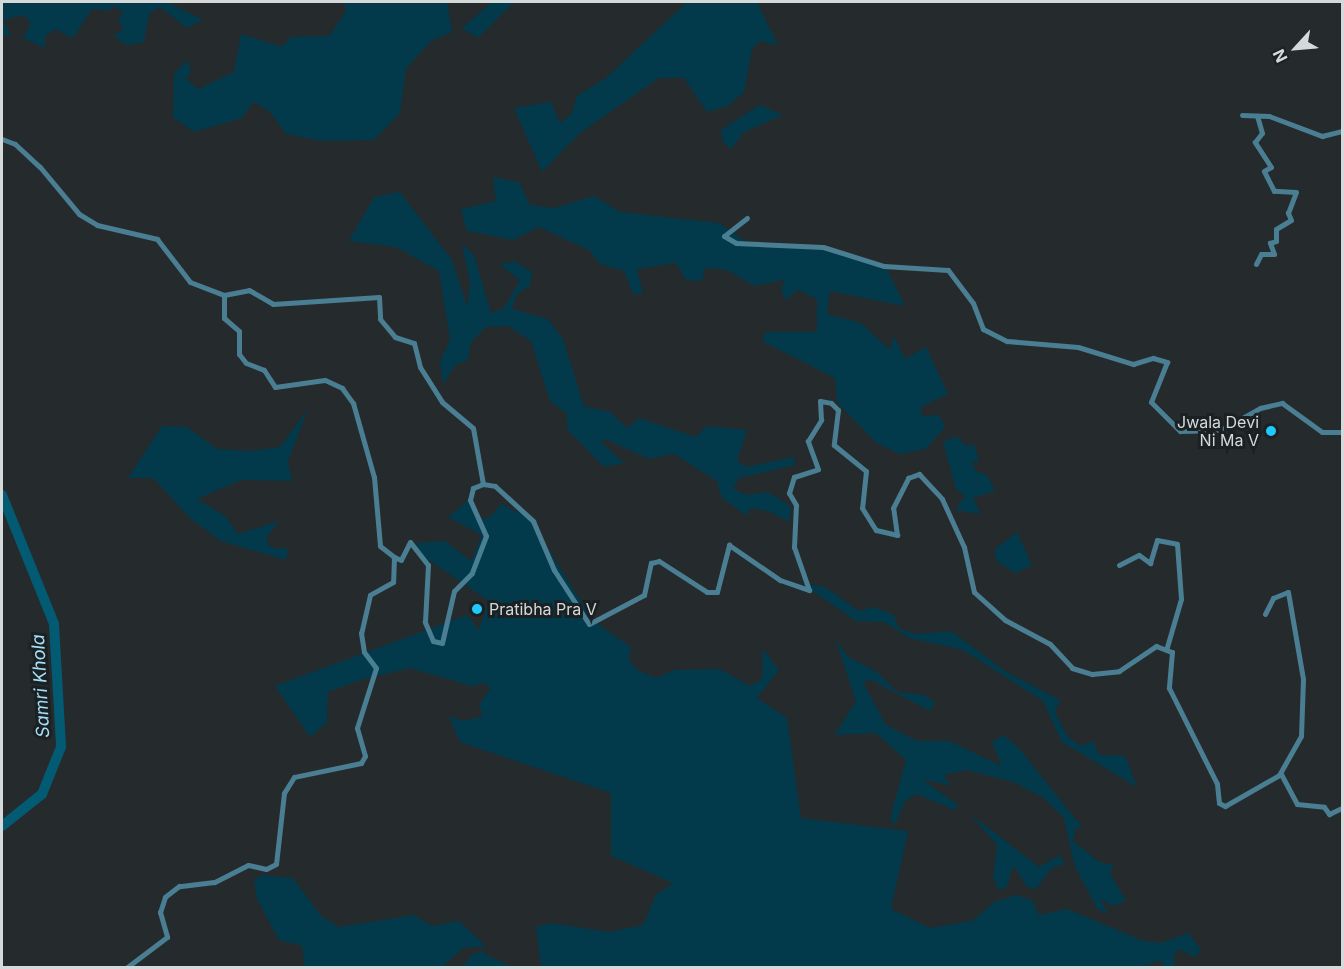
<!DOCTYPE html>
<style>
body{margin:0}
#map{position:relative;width:1344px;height:969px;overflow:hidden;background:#252a2d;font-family:Inter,sans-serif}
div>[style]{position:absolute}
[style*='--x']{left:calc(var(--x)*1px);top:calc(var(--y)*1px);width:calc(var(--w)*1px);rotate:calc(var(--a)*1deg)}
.green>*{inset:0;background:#023a4c}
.river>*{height:10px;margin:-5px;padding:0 5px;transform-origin:5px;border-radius:5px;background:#025a73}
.street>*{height:5px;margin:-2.5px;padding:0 2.5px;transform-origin:2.5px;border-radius:2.5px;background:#4a7e93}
.dots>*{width:16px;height:16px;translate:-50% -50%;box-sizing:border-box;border:3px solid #1b2123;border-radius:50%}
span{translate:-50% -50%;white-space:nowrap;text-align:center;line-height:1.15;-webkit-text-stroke:6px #1b2123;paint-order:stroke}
.poi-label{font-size:16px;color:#d5d9da}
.right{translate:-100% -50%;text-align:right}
.left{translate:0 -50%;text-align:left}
.water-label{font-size:18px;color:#a5def6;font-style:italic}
.frame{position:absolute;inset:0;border:3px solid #d5d9da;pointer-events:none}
.north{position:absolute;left:1266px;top:18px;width:60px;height:60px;-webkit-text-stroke:4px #1b2123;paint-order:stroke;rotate:244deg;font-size:16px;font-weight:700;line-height:24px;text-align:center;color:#d5d9da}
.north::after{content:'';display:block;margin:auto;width:21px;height:27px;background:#d5d9da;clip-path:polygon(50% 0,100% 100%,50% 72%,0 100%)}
</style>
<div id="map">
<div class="green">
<i style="clip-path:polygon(2px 2px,167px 2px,203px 20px,187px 28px,160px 7px,149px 14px,144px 42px,127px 45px,114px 36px,124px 28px,118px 21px,123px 12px,114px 6px,108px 11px,92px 9px,73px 38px,55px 29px,45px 36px,45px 48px,23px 38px,31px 23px,23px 15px,3px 20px,11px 36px,2px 35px)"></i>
<i style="clip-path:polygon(344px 2px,447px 2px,452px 32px,431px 41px,406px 69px,400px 113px,374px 140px,321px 141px,286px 134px,270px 112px,253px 102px,242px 118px,194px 132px,173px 117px,174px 74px,187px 60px,191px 72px,186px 79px,198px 89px,234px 72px,241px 34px,282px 47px,291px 37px,329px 36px,346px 11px)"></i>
<i style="clip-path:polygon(492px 2px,514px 2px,478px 38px,462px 28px)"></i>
<i style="clip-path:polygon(687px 2px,757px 2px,778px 45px,760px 41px,752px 49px,744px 92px,728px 106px,707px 112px,684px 78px,659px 78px,580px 133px,542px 172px,514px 108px,551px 102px,560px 123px,572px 113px,577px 96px,606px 78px)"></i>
<i style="clip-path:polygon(760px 105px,783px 115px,744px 132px,731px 149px,723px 142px,721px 130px)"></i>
<i style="clip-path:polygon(493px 177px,519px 182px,530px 205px,554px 208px,594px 196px,620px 212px,719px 223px,754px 247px,822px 250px,887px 269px,905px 306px,830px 291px,827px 314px,861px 323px,890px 350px,894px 336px,905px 359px,926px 347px,948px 394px,921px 407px,922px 416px,939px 415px,945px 427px,926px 449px,900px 454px,875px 442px,837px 402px,835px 378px,762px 341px,766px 332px,817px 332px,817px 299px,798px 290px,785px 300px,781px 289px,785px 280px,754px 286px,727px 270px,705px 268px,702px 281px,686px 280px,676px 263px,637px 269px,643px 293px,633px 294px,624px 271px,600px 264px,589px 250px,539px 227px,513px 240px,467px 231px,461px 209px,496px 201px)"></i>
<i style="clip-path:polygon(400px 192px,452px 260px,467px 307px,470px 283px,462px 243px,474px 255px,491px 313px,504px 308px,520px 280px,500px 265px,514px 261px,532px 272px,530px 286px,517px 294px,512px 309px,548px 319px,563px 339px,584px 406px,610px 412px,627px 428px,639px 418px,696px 437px,706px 426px,747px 430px,737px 460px,746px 467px,794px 457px,795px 465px,739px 478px,733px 488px,746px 495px,767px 492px,781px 500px,791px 507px,789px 522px,768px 511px,750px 508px,747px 516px,722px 498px,717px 481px,674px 454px,649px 459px,607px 440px,600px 441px,624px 463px,604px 467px,567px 429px,567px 414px,550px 401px,531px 341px,508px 326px,486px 327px,471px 342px,468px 360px,455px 365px,443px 385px,440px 362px,450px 339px,439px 271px,396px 247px,349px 241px,374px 197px)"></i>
<i style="clip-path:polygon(308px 409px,288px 461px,292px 481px,241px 480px,197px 499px,225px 516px,238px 534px,279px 521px,266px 538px,271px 548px,288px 548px,286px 560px,221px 541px,191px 519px,153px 478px,128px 478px,162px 426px,187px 427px,217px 449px,251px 451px,280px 447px)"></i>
<i style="clip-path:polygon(956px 436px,967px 446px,974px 444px,979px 461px,972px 462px,976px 471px,987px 475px,995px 491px,973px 498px,981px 514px,955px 510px,965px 496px,956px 489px,943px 442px)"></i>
<i style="clip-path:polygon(472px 497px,479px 519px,489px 518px,501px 504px,529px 518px,593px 621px,631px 647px,629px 659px,637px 670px,656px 678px,674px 670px,720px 669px,750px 686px,762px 679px,763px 649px,779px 670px,757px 698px,787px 718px,801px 818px,908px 831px,891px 909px,930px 928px,972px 921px,994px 902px,1016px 895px,1032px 900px,1039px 915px,1067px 909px,1144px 941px,1161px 943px,1189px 933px,1201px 950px,1195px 957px,1179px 949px,1173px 957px,1176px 968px,1164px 967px,1160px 960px,1140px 968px,541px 967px,536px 927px,550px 923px,609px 932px,643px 925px,656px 895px,673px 883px,611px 856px,611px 793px,460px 742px,449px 716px,464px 721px,483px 716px,479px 705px,490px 689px,486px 683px,471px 686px,410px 668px,364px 679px,328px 692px,327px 722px,310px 737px,275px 686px,467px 615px,479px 630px,489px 601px,423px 556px,416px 543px,445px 541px,471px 561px,482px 535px,448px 517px)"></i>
<i style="clip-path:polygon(1017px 532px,1032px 565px,1016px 573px,996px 561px,995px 549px)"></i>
<i style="clip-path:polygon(801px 583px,825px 587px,859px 611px,874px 607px,894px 615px,899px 629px,917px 634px,951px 631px,1005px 671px,1060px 700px,1055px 712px,1068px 737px,1081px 746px,1093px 741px,1099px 755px,1125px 756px,1137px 787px,1062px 742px,1043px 701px,963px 650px,909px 638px,884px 622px,856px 621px)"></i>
<i style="clip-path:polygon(835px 638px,847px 656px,877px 672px,897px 692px,925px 695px,935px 703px,930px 711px,871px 680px,863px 682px,886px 725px,917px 741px,949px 741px,1002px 766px,992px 743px,1003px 735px,1018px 747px,1082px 827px,1075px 829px,1073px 841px,1099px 862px,1114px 865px,1110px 873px,1126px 901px,1113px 906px,1100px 899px,1108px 913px,1098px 910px,1075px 867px,1064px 818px,1044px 798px,1013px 782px,967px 770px,944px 775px,950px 785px,923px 780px,958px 805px,955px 810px,916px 794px,905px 801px,895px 825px,890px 818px,906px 760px,876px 733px,835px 735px,856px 701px)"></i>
<i style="clip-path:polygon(969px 813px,1039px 867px,1060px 855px,1064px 864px,1052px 868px,1036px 889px,1027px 887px,1013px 865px,1007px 887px,999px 890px,993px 878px,997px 845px)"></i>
<i style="clip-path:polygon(262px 875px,293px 878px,321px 916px,339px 927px,414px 915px,432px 926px,459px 921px,486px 946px,463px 948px,442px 967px,305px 967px,302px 946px,279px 940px,257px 899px,254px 880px)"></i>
<i style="clip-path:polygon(483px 951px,488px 956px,513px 967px,463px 967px,472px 954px)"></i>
</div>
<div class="river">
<i style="--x:2;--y:495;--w:139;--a:68"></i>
<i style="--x:54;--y:624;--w:123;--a:86.7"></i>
<i style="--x:61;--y:747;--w:51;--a:112"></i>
<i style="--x:42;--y:794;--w:51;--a:141.3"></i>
</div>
<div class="street">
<i style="--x:1242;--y:115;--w:27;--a:2"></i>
<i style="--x:1269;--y:116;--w:57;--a:20.7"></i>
<i style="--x:1322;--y:136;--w:21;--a:-14"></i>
<i style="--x:2;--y:139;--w:14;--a:21"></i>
<i style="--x:15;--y:144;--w:34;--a:43"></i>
<i style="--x:40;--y:167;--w:61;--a:50.3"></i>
<i style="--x:79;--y:214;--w:21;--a:31"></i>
<i style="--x:97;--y:225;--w:62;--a:13.1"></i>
<i style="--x:157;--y:239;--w:54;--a:52.5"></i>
<i style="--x:190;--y:282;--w:36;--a:21"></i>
<i style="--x:224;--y:295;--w:23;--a:90"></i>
<i style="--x:224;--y:318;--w:20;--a:41"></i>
<i style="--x:239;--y:331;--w:23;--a:90"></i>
<i style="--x:239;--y:354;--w:11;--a:52"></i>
<i style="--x:246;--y:363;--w:19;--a:21"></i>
<i style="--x:264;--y:370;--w:20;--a:57"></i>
<i style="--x:275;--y:387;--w:50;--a:-8"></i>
<i style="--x:325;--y:380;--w:19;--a:25"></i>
<i style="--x:342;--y:388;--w:19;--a:54"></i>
<i style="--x:353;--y:403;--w:77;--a:74.2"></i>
<i style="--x:374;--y:477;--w:69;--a:85"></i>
<i style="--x:380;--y:546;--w:18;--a:38"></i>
<i style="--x:394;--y:557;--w:25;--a:92"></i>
<i style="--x:393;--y:582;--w:26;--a:151"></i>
<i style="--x:370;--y:595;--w:39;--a:103"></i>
<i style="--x:361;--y:633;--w:19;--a:81"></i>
<i style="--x:364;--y:652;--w:20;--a:53"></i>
<i style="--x:376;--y:668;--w:63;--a:107.6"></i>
<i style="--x:357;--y:728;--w:29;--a:74"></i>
<i style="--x:365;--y:756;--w:8;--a:120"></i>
<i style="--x:361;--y:763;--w:68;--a:168.2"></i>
<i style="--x:294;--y:777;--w:19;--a:122"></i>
<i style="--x:284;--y:793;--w:71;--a:96.4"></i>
<i style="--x:276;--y:864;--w:11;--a:153"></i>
<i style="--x:266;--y:869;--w:18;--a:-167"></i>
<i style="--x:248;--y:865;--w:38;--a:153"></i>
<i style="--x:214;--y:882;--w:35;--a:173"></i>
<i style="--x:179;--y:886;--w:18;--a:142"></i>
<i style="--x:165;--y:897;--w:16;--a:108"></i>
<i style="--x:160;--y:912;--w:26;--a:74"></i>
<i style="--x:167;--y:937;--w:51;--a:142.9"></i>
<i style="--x:747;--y:218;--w:29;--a:142"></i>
<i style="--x:724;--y:236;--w:14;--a:30"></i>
<i style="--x:736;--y:243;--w:87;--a:2.6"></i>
<i style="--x:823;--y:247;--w:64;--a:17.3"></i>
<i style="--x:884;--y:266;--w:64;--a:3.6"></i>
<i style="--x:948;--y:270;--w:41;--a:52.9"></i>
<i style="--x:973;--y:303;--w:28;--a:69"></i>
<i style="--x:983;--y:329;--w:27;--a:27"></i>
<i style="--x:1007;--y:341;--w:71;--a:4.8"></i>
<i style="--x:1078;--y:347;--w:58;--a:17.2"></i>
<i style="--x:1133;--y:364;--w:21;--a:-17"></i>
<i style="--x:1153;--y:358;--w:15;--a:16"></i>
<i style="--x:1167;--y:362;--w:43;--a:111.8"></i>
<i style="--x:1151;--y:402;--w:41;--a:45"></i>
<i style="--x:1180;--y:431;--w:41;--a:-1.4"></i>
<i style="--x:1221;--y:430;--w:45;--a:-29.4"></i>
<i style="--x:1260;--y:408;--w:23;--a:-13"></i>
<i style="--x:1282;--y:403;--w:49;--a:35.9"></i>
<i style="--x:1322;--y:432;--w:20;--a:0"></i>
<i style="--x:1256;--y:264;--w:11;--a:-63"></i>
<i style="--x:1261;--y:254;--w:13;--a:0"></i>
<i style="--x:1274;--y:254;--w:12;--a:-110"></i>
<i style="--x:1270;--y:243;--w:6;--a:-18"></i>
<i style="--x:1276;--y:241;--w:12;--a:-90"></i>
<i style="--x:1276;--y:229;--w:17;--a:-31"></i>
<i style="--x:1291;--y:220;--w:8;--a:-113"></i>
<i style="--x:1288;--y:213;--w:22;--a:-69"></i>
<i style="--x:1296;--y:192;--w:22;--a:-177"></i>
<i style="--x:1274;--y:191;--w:22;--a:-117"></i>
<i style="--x:1264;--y:171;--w:8;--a:-30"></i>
<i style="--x:1271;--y:167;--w:30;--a:-123"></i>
<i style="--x:1255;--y:142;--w:11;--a:-52"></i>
<i style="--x:1262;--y:133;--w:18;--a:-106"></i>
<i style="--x:224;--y:295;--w:25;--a:-11"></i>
<i style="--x:249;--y:290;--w:28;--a:30"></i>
<i style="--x:273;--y:304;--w:106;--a:-3.8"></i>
<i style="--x:379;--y:297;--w:22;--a:87"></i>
<i style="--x:380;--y:319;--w:23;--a:50"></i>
<i style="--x:395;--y:337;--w:20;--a:18"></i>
<i style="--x:414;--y:343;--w:25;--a:76"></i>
<i style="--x:420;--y:367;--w:41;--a:57.8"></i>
<i style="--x:442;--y:402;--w:40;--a:40"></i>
<i style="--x:473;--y:428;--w:57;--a:79.9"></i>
<i style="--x:483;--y:484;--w:11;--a:158"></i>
<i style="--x:473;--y:488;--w:12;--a:104"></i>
<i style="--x:470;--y:500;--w:39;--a:66"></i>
<i style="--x:486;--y:536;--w:40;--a:111"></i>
<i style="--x:472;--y:573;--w:25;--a:135"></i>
<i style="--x:454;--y:591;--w:53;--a:103"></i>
<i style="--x:442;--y:643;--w:9;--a:-167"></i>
<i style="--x:433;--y:641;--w:21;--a:-113"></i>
<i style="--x:425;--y:622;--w:57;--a:-87"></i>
<i style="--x:428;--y:565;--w:29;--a:-128"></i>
<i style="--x:410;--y:542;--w:20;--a:117"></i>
<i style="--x:401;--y:560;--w:8;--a:-157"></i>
<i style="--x:483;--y:484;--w:12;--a:9"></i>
<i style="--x:495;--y:486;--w:52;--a:42.6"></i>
<i style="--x:533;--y:521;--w:53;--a:66.8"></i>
<i style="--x:554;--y:570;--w:64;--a:57.1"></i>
<i style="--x:589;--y:624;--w:62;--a:-27.8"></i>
<i style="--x:644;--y:595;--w:33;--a:-78"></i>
<i style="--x:651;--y:563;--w:8;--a:-14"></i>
<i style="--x:659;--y:561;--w:57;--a:32.9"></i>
<i style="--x:707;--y:592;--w:10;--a:0"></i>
<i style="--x:717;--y:592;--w:49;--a:-75.7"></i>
<i style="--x:729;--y:545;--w:62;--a:34.5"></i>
<i style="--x:780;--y:580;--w:31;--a:19"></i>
<i style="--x:809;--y:590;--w:46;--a:-109.2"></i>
<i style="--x:794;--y:547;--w:42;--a:-87.3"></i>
<i style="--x:796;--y:505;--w:14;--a:-120"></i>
<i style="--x:789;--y:493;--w:17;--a:-73"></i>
<i style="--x:794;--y:477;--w:25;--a:-18"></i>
<i style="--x:818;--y:469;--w:30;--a:-110"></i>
<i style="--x:808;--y:441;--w:25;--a:-58"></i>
<i style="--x:821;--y:420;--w:19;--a:-93"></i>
<i style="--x:820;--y:401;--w:11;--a:10"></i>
<i style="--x:831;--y:403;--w:10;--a:45"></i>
<i style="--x:838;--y:410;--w:35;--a:97"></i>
<i style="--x:834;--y:445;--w:41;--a:39.1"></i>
<i style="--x:866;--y:471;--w:37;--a:96"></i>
<i style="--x:862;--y:508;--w:26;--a:58"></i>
<i style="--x:876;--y:530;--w:22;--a:13"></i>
<i style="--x:897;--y:535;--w:27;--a:-98"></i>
<i style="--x:893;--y:508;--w:34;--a:-63"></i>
<i style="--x:908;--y:478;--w:12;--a:-20"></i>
<i style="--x:919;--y:474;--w:34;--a:47"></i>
<i style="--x:942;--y:499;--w:53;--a:65.4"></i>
<i style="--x:964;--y:547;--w:46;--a:77.5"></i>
<i style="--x:974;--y:592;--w:42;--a:42.1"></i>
<i style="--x:1005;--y:620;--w:51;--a:28.1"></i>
<i style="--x:1050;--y:644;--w:33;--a:47"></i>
<i style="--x:1072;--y:668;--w:21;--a:17"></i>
<i style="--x:1092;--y:674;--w:27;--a:-6"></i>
<i style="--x:1119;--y:671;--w:45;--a:-34"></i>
<i style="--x:1156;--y:646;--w:17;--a:21"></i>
<i style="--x:1172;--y:652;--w:36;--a:95"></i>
<i style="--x:1169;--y:688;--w:107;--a:63.4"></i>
<i style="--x:1217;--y:784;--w:19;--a:84"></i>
<i style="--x:1219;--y:803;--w:7;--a:27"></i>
<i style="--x:1225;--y:806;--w:64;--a:-29.7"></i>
<i style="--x:1281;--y:774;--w:34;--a:62"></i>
<i style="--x:1297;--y:804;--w:27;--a:6"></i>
<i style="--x:1324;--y:807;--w:9;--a:54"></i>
<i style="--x:1329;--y:814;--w:14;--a:-25"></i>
<i style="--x:1119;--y:565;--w:22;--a:-27"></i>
<i style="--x:1139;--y:555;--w:14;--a:36"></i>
<i style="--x:1150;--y:563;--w:24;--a:-73"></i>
<i style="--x:1157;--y:540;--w:20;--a:11"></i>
<i style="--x:1177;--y:544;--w:55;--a:85.8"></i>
<i style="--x:1181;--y:599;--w:50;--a:106.3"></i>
<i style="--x:1265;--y:614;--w:18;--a:-63"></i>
<i style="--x:1273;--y:598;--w:16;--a:-22"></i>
<i style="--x:1288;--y:592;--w:88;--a:80.2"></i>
<i style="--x:1303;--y:679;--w:57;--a:92"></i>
<i style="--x:1301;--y:736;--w:45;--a:119.4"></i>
</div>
<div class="dots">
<i style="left:1271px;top:431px;background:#20c9fd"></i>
<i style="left:477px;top:609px;background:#20c9fd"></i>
</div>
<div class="poi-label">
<span class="right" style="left:1259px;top:431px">Jwala Devi<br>Ni Ma V</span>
<span class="left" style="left:489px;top:609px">Pratibha Pra V</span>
</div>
<div class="water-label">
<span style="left:41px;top:686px;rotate:-93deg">Samri Khola</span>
</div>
<div class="frame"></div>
<div class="north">N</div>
</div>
